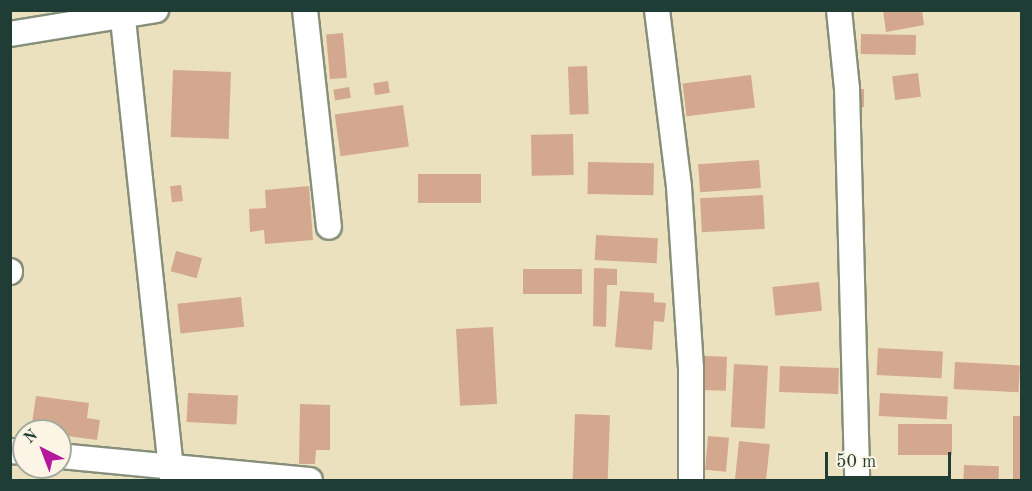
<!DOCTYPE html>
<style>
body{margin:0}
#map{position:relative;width:1032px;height:491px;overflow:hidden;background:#ece1bf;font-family:"Old Standard TT",serif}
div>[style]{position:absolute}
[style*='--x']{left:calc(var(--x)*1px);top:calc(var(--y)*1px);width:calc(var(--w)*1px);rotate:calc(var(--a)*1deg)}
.building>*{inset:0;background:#d4a88e;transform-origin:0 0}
.roads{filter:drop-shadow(2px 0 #868f7a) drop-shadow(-2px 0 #868f7a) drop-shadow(0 2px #868f7a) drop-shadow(0 -2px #868f7a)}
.minor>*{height:24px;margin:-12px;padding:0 12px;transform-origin:12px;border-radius:12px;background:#fff}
span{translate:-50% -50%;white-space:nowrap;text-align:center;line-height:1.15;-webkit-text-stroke:4.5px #fcf5e5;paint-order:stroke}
.frame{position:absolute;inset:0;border:12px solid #1f3d34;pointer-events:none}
.north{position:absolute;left:12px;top:419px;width:60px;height:60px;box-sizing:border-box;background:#fcf5e5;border:2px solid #a4ab9e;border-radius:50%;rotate:318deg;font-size:16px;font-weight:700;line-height:24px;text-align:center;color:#1f3d34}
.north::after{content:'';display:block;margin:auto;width:21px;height:27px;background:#b5179e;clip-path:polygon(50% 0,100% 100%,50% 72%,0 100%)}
.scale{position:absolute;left:825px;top:452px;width:126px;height:27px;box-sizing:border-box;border:3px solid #1f3d34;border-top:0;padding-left:8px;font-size:18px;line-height:21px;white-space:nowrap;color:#1f3d34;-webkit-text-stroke:4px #fcf5e5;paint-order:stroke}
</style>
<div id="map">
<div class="building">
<i style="clip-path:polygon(883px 10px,922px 10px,924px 25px,886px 32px)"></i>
<i style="left:343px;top:33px;width:45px;height:17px;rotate:85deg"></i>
<i style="left:861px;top:34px;width:55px;height:20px;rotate:1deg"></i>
<i style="left:587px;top:66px;width:48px;height:19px;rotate:88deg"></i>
<i style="left:173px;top:70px;width:58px;height:67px;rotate:2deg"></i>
<i style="left:918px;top:73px;width:24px;height:26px;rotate:83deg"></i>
<i style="left:751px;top:75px;width:33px;height:69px;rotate:83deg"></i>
<i style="left:388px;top:81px;width:12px;height:15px;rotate:81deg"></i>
<i style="left:349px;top:87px;width:11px;height:16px;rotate:80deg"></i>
<i style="left:854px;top:89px;width:10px;height:18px"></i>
<i style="left:403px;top:105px;width:42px;height:69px;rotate:82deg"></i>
<i style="left:573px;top:134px;width:41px;height:42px;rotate:89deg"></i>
<i style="left:759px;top:160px;width:28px;height:61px;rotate:86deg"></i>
<i style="left:588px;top:162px;width:66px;height:32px;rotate:1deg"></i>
<i style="left:418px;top:174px;width:63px;height:29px"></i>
<i style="left:181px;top:185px;width:16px;height:11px;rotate:83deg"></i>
<i style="clip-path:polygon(309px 186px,313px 240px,265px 244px,264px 230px,250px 232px,249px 209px,266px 208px,265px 190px)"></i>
<i style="left:763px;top:195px;width:34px;height:63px;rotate:87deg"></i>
<i style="left:596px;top:235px;width:62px;height:25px;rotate:3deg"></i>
<i style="left:176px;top:251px;width:27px;height:21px;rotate:15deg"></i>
<i style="clip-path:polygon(594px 268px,617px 269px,617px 285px,607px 285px,606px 327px,593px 326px)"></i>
<i style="left:582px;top:269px;width:25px;height:59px;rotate:90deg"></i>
<i style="left:819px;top:282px;width:29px;height:47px;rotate:84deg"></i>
<i style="clip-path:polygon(620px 291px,654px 293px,654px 302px,666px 303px,664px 322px,654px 321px,652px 350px,615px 347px)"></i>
<i style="left:241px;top:297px;width:30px;height:64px;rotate:84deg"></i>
<i style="left:493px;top:327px;width:77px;height:37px;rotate:87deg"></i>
<i style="left:878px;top:348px;width:65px;height:27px;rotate:3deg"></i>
<i style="left:704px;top:356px;width:23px;height:34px;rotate:2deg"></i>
<i style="left:955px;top:362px;width:65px;height:27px;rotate:3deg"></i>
<i style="left:734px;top:364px;width:34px;height:63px;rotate:3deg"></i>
<i style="left:780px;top:366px;width:59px;height:26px;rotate:2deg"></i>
<i style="left:188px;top:393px;width:50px;height:29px;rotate:3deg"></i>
<i style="left:880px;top:393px;width:68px;height:23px;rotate:3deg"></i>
<i style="clip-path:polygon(36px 396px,89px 403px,87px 418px,100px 420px,97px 440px,60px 435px,60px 431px,31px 430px)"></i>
<i style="clip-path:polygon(300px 404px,330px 405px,330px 450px,316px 450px,315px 464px,299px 464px)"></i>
<i style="left:575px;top:414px;width:35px;height:66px;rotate:2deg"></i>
<i style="left:1013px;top:416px;width:9px;height:64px"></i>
<i style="left:898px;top:424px;width:54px;height:31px"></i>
<i style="left:708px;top:436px;width:21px;height:34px;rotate:5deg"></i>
<i style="left:739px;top:441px;width:31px;height:39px;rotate:6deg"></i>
<i style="left:964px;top:465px;width:35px;height:15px;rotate:2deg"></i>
</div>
<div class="roads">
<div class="minor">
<i style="--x:122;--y:10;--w:473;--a:83.9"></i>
<i style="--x:305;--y:10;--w:218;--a:83.7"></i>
<i style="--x:657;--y:10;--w:178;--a:82.9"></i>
<i style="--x:679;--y:187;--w:181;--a:86.2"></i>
<i style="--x:691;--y:368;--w:112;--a:90"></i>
<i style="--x:839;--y:10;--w:79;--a:84.2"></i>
<i style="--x:847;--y:89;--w:391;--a:88.5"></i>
<i style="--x:10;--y:34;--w:148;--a:-9.3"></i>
<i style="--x:10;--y:271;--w:1;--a:90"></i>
<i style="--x:10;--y:451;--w:14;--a:4"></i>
<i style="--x:60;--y:456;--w:251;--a:5.5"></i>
</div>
</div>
<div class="frame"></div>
<div class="north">N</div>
<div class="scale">50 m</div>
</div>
